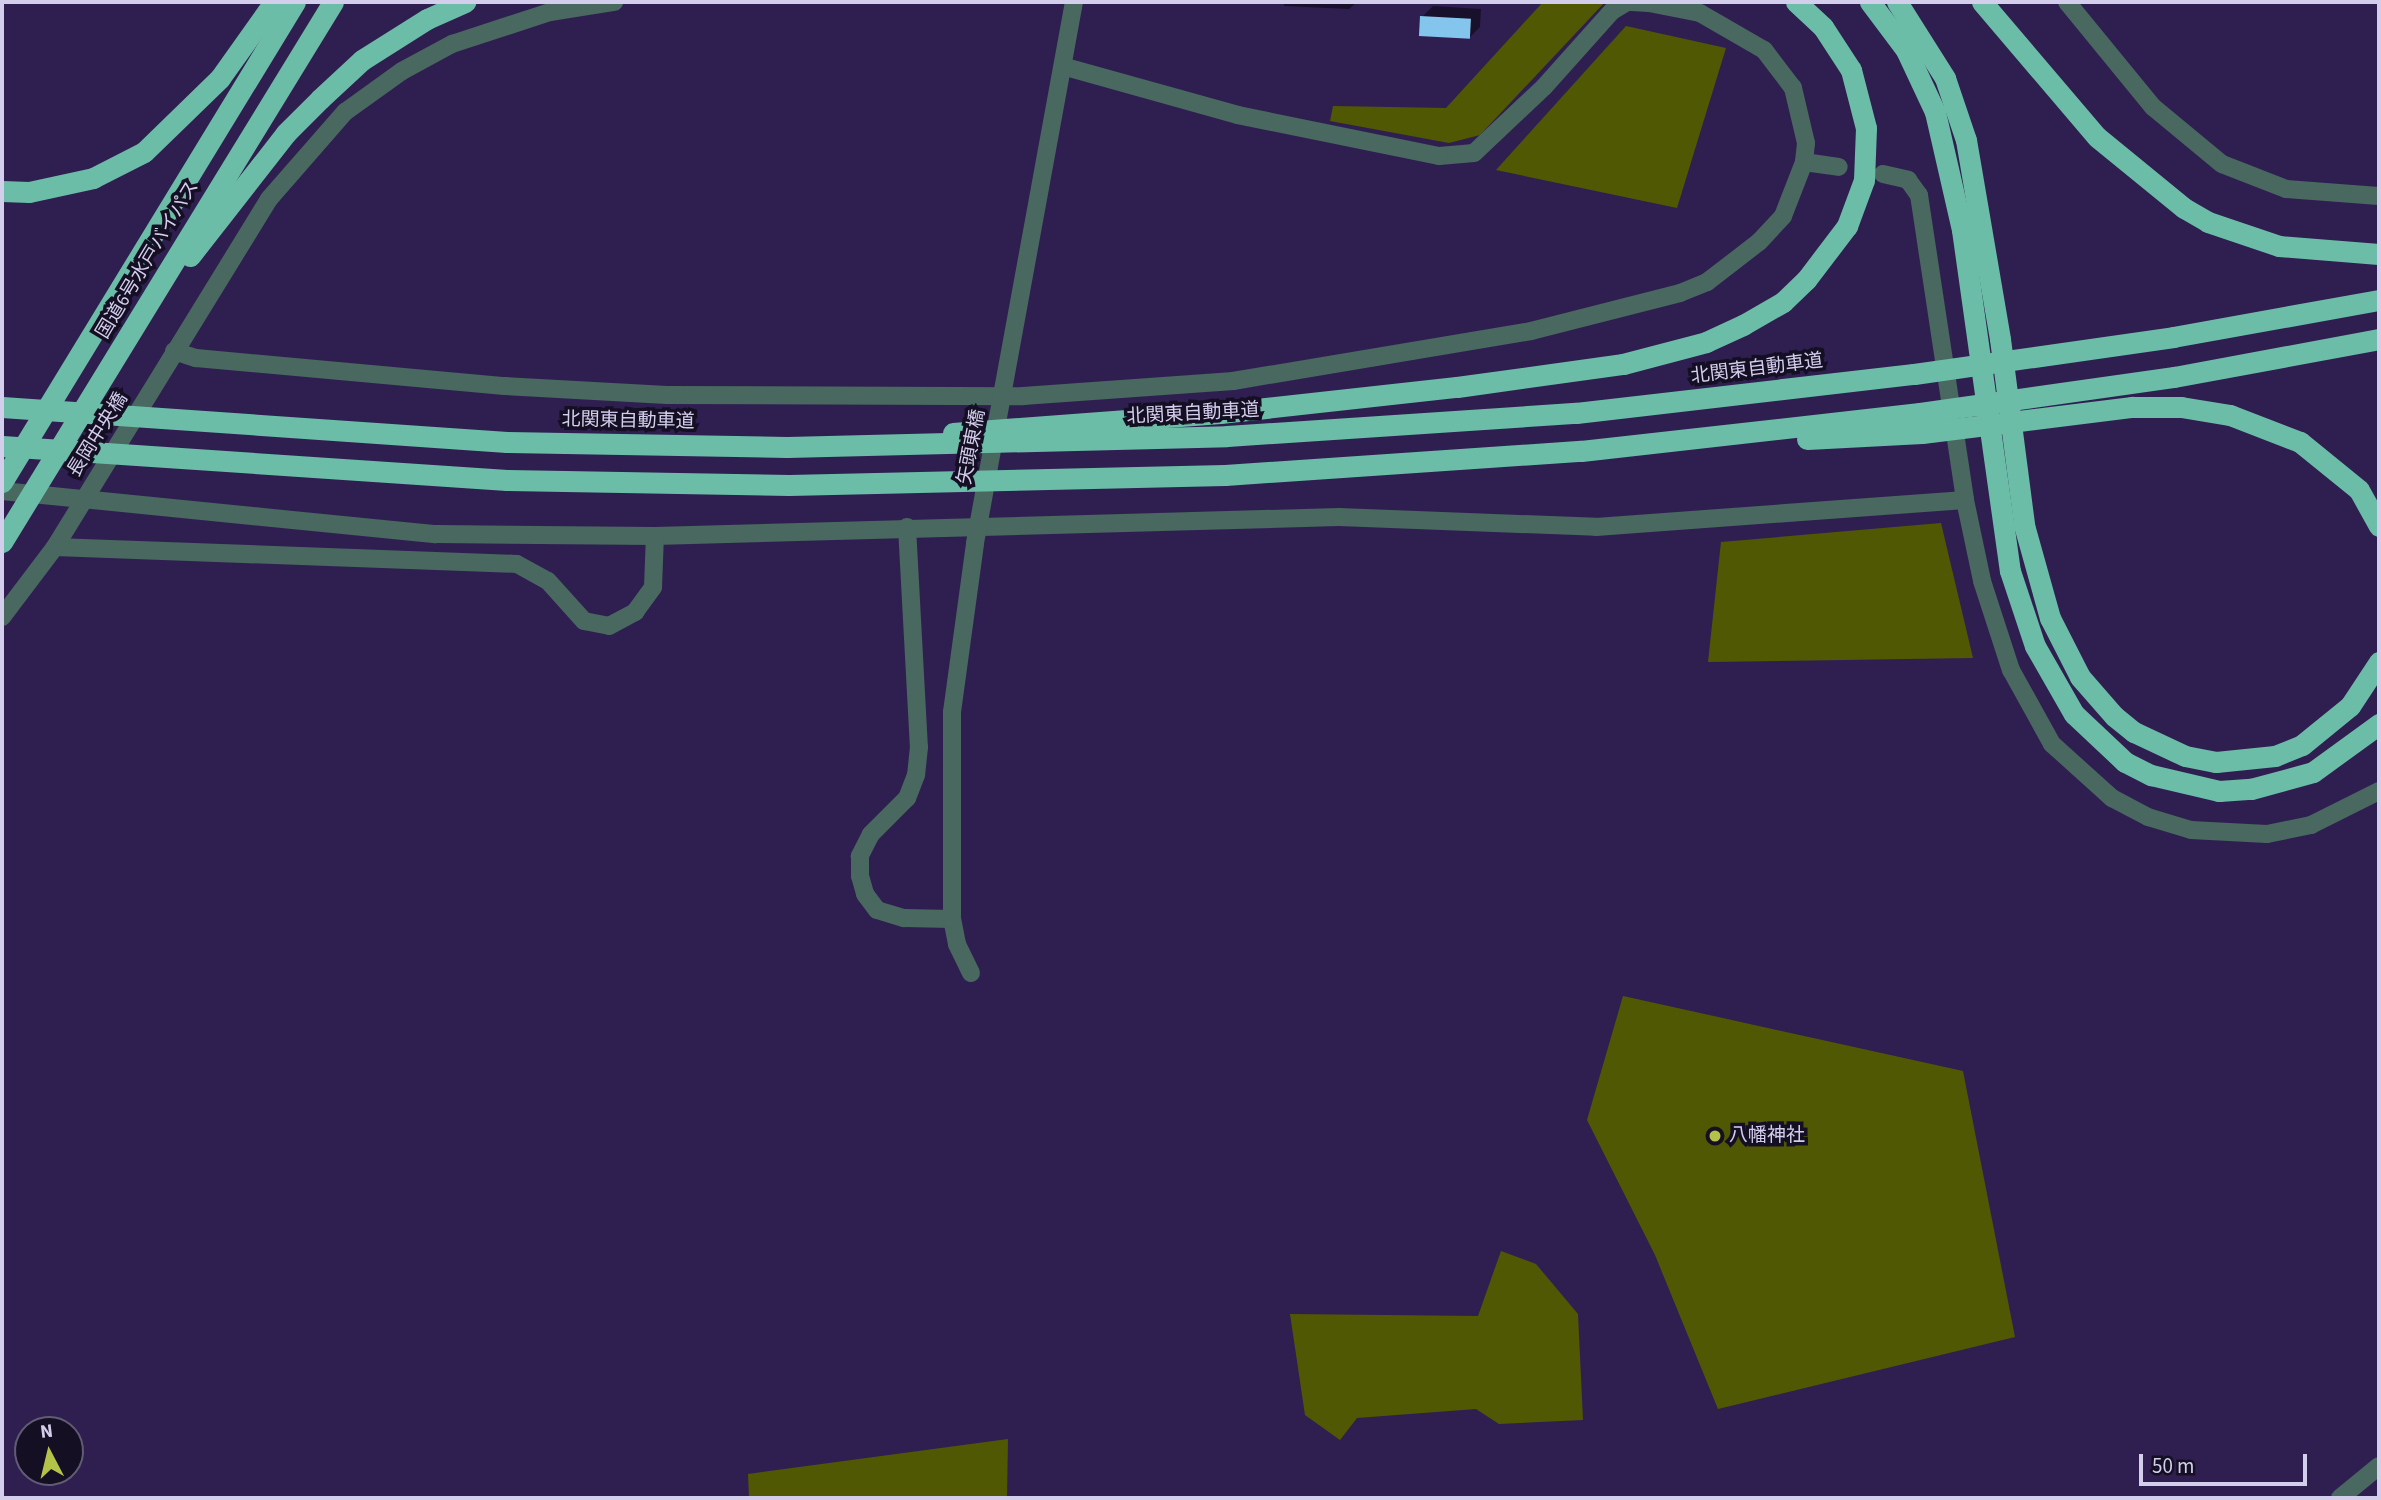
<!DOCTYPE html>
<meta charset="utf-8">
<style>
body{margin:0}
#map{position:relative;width:2381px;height:1500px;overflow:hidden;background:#2f1f51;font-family:"Source Sans 3","Noto Sans JP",sans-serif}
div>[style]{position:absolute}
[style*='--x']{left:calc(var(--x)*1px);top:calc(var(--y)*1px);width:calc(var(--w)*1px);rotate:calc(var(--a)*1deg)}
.forest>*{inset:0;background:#515803}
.shadow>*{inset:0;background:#0007}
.building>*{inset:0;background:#83c5ec;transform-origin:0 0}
.minor>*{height:18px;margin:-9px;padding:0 9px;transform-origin:9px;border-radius:9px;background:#49685f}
.highway>*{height:21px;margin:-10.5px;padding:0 10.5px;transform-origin:10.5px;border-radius:10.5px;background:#6cbda8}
.dots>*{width:19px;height:19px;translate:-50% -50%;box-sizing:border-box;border:4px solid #150f24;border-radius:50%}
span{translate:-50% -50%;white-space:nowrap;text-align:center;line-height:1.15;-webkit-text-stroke:7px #150f24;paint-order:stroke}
.street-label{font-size:19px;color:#d4ceed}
.poi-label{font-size:19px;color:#d4ceed}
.left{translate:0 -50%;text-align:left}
.frame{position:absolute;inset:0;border:4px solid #d4ceed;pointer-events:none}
.north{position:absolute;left:14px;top:1416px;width:70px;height:70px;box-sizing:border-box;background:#150f24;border:2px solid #615b74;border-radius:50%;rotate:353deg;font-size:19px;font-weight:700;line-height:28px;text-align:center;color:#d4ceed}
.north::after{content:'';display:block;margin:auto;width:24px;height:32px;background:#b5c249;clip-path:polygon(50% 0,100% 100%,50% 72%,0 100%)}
.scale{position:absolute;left:2139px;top:1454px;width:168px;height:32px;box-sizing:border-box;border:4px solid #d4ceed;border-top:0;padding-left:9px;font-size:21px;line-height:24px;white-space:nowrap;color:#d4ceed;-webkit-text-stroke:5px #150f24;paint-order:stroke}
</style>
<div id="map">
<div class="forest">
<i style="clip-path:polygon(1543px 2px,1605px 2px,1480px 135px,1449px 143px,1330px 121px,1333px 106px,1446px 108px)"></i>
<i style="clip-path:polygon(1626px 26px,1726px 48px,1677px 208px,1496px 170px)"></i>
<i style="clip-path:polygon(1941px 523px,1973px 658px,1708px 662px,1721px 542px)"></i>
<i style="clip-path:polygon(1623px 996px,1963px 1071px,2015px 1337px,1718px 1409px,1655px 1255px,1587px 1120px)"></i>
<i style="clip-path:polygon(1501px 1251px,1536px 1264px,1578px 1314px,1583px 1420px,1499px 1424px,1476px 1409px,1357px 1418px,1340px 1440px,1305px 1415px,1290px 1314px,1478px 1316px)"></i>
<i style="clip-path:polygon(1008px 1439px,1007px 1498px,749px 1498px,748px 1474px)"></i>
</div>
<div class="shadow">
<i style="clip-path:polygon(1284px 2px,1357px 2px,1349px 9px,1284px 6px)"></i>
<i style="clip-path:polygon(1433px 6px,1481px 9px,1480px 27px,1469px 38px,1422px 17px)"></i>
</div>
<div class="building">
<i style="left:1420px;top:16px;width:51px;height:20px;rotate:3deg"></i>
</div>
<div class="minor">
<i style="--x:2067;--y:2;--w:136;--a:50.7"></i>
<i style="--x:2153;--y:107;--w:89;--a:39.6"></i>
<i style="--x:2222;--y:164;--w:69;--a:21.3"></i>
<i style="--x:2286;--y:189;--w:93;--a:4.3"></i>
<i style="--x:1804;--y:162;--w:35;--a:8"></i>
<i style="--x:1883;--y:174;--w:26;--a:13"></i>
<i style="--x:1908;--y:180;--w:19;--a:54"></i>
<i style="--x:1919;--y:195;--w:308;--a:81.4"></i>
<i style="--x:1965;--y:500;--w:83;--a:78.1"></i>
<i style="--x:1982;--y:581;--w:94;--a:72"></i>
<i style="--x:2011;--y:670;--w:85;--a:61"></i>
<i style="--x:2052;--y:744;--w:81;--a:42"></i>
<i style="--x:2112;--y:798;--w:41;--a:27.8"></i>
<i style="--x:2148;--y:817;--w:45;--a:16.8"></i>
<i style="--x:2191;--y:830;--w:76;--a:3"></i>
<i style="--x:2267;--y:834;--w:45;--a:-11.6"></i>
<i style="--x:2311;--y:825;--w:76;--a:-26.6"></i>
<i style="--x:174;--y:351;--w:23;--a:18"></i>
<i style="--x:196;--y:358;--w:310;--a:5.2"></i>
<i style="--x:505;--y:386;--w:162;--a:3.2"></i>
<i style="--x:667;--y:395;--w:356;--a:0.2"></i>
<i style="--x:1023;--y:396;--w:211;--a:-4.1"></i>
<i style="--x:1233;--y:381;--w:302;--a:-9.5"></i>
<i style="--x:1531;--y:331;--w:154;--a:-14.3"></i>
<i style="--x:1680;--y:293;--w:29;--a:-22"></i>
<i style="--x:1707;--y:282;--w:66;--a:-37.6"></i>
<i style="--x:1759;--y:242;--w:35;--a:-47"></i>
<i style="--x:1783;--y:216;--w:58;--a:-68.7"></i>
<i style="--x:1804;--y:162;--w:19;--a:-84"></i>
<i style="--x:1806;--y:143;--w:57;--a:-103.3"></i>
<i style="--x:1793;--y:88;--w:48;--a:-127.3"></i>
<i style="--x:1764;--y:50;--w:74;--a:-150"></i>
<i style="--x:1700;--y:13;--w:52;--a:-168.9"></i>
<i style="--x:1649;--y:3;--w:22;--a:-177"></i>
<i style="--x:1627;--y:2;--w:17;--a:149"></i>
<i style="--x:1612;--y:11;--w:102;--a:131.8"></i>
<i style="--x:1544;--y:87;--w:96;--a:136.7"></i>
<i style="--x:1474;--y:153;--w:35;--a:175"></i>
<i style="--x:1439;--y:156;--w:205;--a:-168.5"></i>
<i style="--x:1238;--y:115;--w:182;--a:-164.4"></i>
<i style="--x:2;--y:491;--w:436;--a:5.7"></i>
<i style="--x:436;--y:534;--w:219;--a:0.5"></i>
<i style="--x:655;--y:536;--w:684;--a:-1.59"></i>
<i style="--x:1339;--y:517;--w:257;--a:2.2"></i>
<i style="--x:1596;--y:527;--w:370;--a:-4.2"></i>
<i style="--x:907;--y:527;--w:220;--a:86.9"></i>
<i style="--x:919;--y:747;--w:28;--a:96"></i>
<i style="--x:916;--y:775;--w:25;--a:111"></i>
<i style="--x:907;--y:798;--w:51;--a:135"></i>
<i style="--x:871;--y:834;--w:25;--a:117"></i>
<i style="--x:860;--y:856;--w:20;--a:90"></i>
<i style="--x:860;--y:876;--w:19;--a:74"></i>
<i style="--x:865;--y:894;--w:20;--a:53"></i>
<i style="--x:877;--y:910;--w:28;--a:17"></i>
<i style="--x:904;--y:918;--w:48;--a:1.2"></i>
<i style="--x:55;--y:547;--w:462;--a:2.1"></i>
<i style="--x:517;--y:564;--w:35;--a:29"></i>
<i style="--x:548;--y:581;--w:54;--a:48"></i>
<i style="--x:584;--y:621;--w:25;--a:11"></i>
<i style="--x:609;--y:626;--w:30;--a:-28"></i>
<i style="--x:635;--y:612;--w:31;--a:-54"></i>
<i style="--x:653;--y:587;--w:51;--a:-87.8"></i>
<i style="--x:2;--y:617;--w:88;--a:-52.9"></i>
<i style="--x:55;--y:547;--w:409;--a:-58.4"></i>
<i style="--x:269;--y:199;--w:116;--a:-48.9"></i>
<i style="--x:345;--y:112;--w:70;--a:-35.7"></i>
<i style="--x:402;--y:71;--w:57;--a:-28.4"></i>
<i style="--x:452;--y:44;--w:103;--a:-18.1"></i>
<i style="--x:550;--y:12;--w:65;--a:-8.9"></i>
<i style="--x:971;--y:973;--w:32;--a:-116"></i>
<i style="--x:957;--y:944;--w:25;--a:-101"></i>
<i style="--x:952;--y:919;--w:207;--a:-90"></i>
<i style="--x:952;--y:712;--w:171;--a:-82.2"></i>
<i style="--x:975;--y:543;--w:550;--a:-79.63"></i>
<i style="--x:2340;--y:1498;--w:50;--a:-39.4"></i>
</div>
<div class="highway">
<i style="--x:1870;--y:2;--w:60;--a:53.1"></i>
<i style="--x:1906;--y:50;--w:68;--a:64.9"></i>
<i style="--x:1935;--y:112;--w:121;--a:77.1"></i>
<i style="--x:1962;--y:230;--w:344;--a:82"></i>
<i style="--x:2010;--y:571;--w:79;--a:71.6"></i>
<i style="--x:2035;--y:646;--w:78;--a:60.2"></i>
<i style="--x:2074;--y:714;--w:70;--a:43.3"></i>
<i style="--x:2125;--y:762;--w:29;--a:27"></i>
<i style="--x:2151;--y:775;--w:70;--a:13.2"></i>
<i style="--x:2219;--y:791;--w:32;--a:-4"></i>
<i style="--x:2251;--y:789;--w:64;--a:-15.3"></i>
<i style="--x:2313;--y:772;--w:82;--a:-36"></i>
<i style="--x:1897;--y:2;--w:90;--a:57.7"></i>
<i style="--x:1945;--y:78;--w:65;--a:71.3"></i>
<i style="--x:1966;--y:140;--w:202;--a:80.3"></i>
<i style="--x:2000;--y:339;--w:188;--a:82.6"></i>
<i style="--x:2024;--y:525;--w:97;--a:74.4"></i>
<i style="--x:2050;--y:618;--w:66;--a:63"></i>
<i style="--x:2080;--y:677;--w:52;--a:48.9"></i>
<i style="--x:2114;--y:716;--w:26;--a:39"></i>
<i style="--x:2134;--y:732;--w:56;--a:25.2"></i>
<i style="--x:2185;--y:756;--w:32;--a:11"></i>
<i style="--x:2216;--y:762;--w:59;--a:-5.8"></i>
<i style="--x:2275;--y:756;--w:29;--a:-22"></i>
<i style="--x:2302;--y:745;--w:62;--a:-39.1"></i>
<i style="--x:2350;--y:706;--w:53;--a:-56.6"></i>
<i style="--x:1982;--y:2;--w:177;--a:49.6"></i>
<i style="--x:2097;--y:137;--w:112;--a:39.2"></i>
<i style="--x:2184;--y:208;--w:28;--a:30"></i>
<i style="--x:2208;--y:222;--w:75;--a:18.7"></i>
<i style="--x:2279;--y:246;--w:100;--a:4.6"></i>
<i style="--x:2;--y:191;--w:27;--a:2"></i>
<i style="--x:29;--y:192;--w:66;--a:-12.3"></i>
<i style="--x:93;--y:178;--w:57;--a:-27"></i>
<i style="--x:144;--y:152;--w:106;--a:-44.2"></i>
<i style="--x:220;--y:78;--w:93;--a:-54.6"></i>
<i style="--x:190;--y:256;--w:156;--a:-52"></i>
<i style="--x:286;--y:133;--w:48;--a:-45"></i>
<i style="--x:320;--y:99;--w:57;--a:-42.9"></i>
<i style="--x:362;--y:60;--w:77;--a:-32.2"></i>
<i style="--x:427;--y:19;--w:42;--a:-24.1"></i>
<i style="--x:2;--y:407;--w:506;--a:3.96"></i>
<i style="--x:507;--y:442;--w:280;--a:1"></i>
<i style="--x:787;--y:447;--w:440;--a:-1.4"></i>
<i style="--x:1227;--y:436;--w:350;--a:-3.8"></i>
<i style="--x:1576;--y:413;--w:340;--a:-6.6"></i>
<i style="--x:1914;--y:374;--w:262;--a:-8.1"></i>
<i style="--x:2173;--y:337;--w:209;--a:-10.2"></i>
<i style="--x:953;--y:433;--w:268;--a:-4.3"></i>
<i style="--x:1220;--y:413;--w:238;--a:-6.3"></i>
<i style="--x:1457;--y:387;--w:168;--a:-7.9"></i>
<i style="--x:1623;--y:364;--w:86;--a:-14.8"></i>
<i style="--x:1706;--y:342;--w:41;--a:-24.7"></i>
<i style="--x:1743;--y:325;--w:46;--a:-29.9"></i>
<i style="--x:1783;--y:302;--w:32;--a:-44"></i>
<i style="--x:1806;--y:280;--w:68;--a:-52.8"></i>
<i style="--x:1847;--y:226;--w:49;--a:-69.7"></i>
<i style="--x:1864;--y:180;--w:52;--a:-87.8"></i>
<i style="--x:1866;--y:128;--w:60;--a:-104.5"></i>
<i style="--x:1851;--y:70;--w:51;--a:-123.1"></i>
<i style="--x:1823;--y:27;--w:37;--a:-137"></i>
<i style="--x:1807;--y:439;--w:115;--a:-3"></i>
<i style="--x:1922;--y:433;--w:212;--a:-7.1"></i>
<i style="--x:2132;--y:407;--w:49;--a:0"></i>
<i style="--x:2181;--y:407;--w:50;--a:9.3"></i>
<i style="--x:2230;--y:415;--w:75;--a:21.1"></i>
<i style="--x:2300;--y:442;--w:76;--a:39.1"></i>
<i style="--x:2359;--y:490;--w:41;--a:60.9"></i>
<i style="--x:2;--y:446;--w:506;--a:3.85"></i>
<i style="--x:507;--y:480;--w:282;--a:1"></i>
<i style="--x:789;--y:485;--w:436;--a:-1.3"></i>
<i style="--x:1225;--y:475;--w:357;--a:-3.9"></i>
<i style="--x:1581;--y:451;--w:341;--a:-6.4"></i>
<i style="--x:1920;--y:413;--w:257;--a:-8.1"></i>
<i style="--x:2174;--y:377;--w:208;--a:-10.5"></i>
<i style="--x:2;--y:482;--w:562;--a:-58.6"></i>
<i style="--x:2;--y:542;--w:633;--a:-58.49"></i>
</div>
<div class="dots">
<i style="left:1715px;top:1136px;background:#b5c249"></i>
</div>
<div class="street-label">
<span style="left:148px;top:260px;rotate:-59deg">国道6号水戸バイパス</span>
<span style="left:1757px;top:369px;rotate:-7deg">北関東自動車道</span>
<span style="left:1193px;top:414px;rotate:-3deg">北関東自動車道</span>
<span style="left:628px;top:421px;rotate:1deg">北関東自動車道</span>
<span style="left:98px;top:435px;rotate:-58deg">長岡中央橋</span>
<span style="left:972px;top:447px;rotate:-79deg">矢頭東橋</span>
</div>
<div class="poi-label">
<span class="left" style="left:1729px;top:1136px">八幡神社</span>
</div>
<div class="frame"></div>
<div class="north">N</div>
<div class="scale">50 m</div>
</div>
